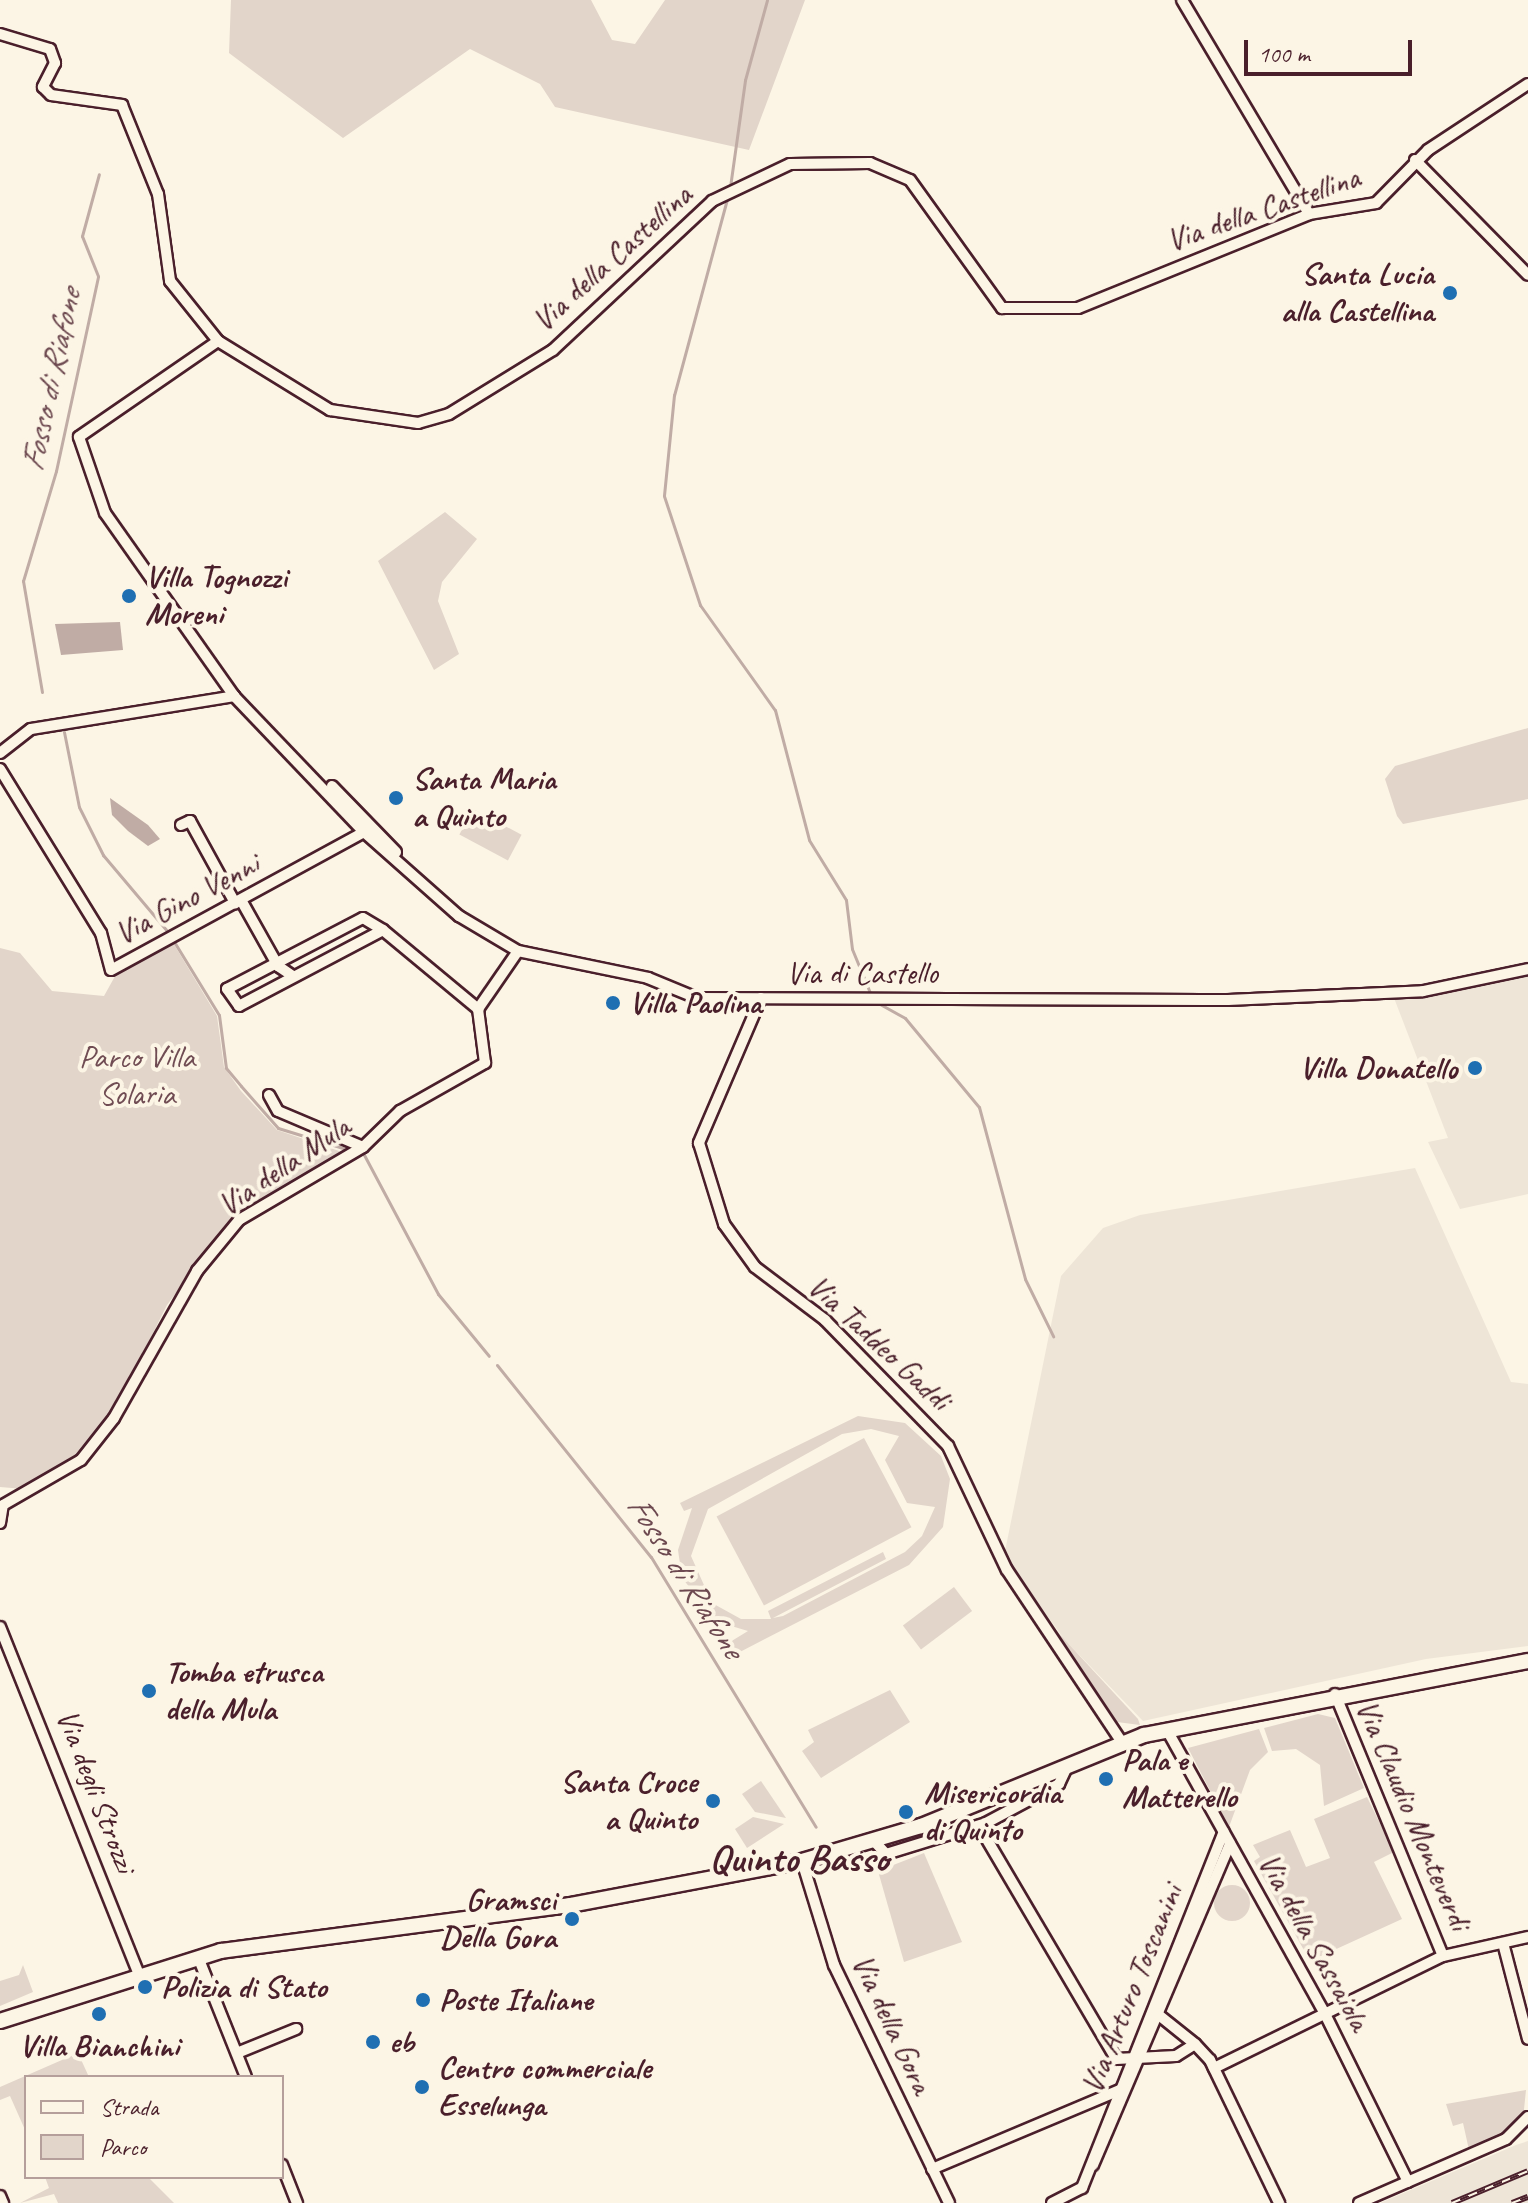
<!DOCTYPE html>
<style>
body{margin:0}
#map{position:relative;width:1528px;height:2203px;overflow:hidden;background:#fcf5e5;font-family:Caveat,sans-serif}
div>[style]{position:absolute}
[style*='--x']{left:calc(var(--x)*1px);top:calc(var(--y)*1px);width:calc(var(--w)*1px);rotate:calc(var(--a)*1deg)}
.built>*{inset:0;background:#eee5d7}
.green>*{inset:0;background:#e2d5ca;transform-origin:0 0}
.round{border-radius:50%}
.water>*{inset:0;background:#c0aca5}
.stream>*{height:3px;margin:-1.5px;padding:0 1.5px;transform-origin:1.5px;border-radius:1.5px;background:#c0aca5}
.roads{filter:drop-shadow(2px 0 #4a1f2b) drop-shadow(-2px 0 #4a1f2b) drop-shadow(0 2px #4a1f2b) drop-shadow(0 -2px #4a1f2b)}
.minor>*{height:10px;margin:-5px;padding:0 5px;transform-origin:5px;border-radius:5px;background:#fcf5e5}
.secondary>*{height:14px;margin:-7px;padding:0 7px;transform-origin:7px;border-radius:7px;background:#fcf5e5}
.rail>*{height:6px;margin-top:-3px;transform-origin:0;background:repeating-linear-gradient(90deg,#fcf5e5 0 9px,#4a1f2b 0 18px);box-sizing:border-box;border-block:2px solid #4a1f2b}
.dots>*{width:22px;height:22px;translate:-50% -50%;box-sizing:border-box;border:4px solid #fcf5e5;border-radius:50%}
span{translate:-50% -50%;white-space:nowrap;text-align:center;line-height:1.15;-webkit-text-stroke:8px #fcf5e5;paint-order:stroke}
.street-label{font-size:32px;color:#4a1f2b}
.poi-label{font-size:32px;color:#4a1f2b;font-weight:700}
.right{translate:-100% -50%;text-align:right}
.left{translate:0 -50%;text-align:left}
.park-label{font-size:32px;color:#704c53}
.water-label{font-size:34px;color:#6d4950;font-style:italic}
.district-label{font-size:40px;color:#4a1f2b;font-weight:700}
.legend{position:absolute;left:24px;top:2075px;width:260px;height:104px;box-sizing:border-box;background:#fcf5e5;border:2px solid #b59f9b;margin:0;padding:10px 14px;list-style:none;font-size:24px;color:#4a1f2b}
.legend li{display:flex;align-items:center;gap:16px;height:40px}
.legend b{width:40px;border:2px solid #b59f9b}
.scale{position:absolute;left:1244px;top:40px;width:168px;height:36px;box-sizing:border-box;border:4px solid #4a1f2b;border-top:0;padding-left:10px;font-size:24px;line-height:28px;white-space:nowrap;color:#4a1f2b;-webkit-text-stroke:6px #fcf5e5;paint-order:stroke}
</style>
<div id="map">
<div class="built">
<i style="clip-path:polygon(1528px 973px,1528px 1194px,1460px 1209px,1428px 1142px,1448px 1138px,1394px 998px)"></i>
<i style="clip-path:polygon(1415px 1168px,1511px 1382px,1528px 1384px,1528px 1646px,1426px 1659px,1143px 1721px,1064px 1639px,1004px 1556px,1061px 1276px,1103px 1228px,1140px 1215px)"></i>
<i style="clip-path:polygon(1528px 2141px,1528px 2203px,1380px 2203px,1516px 2145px)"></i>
</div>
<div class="green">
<i style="clip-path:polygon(231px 0,591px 0,612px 40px,635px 44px,665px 0,805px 0,749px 150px,555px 107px,540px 84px,470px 49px,343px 138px,229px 53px)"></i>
<i style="clip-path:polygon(445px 512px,477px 539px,442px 582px,438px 601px,459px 654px,434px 670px,378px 561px)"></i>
<i style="clip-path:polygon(1528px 728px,1528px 799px,1403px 824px,1397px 816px,1385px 779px,1395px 766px)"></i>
<i style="left:473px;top:809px;width:55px;height:29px;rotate:28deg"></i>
<i style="clip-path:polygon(172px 941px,217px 1016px,224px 1067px,241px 1091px,277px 1130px,345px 1153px,233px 1217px,167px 1305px,111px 1417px,76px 1458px,24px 1489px,0 1487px,0 948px,20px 953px,52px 991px,104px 996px,119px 969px)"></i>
<i style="clip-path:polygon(evenodd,858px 1416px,905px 1423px,941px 1456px,950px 1479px,943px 1527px,909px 1565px,736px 1654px,730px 1642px,748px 1631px,718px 1622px,682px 1578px,678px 1550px,692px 1508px,684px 1511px,680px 1503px,858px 1416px,871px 1429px,899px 1436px,885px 1460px,907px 1503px,935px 1507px,922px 1536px,905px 1552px,783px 1616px,773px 1618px,886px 1559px,883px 1552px,768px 1611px,771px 1619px,741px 1619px,712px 1603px,691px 1556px,708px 1509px,842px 1434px,871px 1429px)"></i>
<i style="left:864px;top:1438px;width:101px;height:167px;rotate:62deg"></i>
<i style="left:954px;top:1587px;width:30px;height:64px;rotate:53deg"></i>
<i style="clip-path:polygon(1042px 1615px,1138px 1719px,1140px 1725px,1117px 1722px)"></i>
<i style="clip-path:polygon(890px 1690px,910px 1722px,821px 1778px,802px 1751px,814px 1742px,808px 1730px)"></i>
<i style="clip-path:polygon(1318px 1714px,1335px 1718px,1364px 1788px,1324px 1806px,1320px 1765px,1296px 1749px,1272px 1751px,1264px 1728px)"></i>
<i style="clip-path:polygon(1259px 1729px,1268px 1752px,1250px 1770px,1229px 1827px,1188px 1748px)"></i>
<i style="clip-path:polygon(761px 1781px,786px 1818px,755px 1812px,742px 1794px)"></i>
<i style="clip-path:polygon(1367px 1797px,1394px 1852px,1374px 1862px,1402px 1919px,1310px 1961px,1254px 1861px,1260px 1857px,1253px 1845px,1290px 1830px,1306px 1867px,1330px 1858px,1314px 1819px)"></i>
<i style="clip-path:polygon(753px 1817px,784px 1824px,747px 1848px,735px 1829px)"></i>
<i style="clip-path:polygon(924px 1853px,962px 1942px,904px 1962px,878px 1871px)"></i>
<i class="round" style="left:1214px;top:1885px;width:36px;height:36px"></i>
<i style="clip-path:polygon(23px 1965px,33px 1992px,0 2006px,0 1981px,19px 1975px)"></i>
<i style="clip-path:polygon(78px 2053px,89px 2077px,26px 2077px,26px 2132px,10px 2096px,0 2100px,0 2087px)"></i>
<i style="clip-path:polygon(1526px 2090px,1523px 2119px,1502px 2138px,1469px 2150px,1463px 2123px,1453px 2126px,1446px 2104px)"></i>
<i style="clip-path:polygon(45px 2177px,148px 2177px,174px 2203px,58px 2203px,54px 2194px,20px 2203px,49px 2188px)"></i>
</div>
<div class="water">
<i style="clip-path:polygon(120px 622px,123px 650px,61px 655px,55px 624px)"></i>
<i style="clip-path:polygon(110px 798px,148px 825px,160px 839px,148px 846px,128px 831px,112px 815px)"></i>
</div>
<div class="stream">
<i style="--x:730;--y:187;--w:108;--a:-82"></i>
<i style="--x:745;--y:80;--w:83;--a:-74.6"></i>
<i style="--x:727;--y:199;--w:203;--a:105.1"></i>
<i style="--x:674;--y:395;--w:101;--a:95.7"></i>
<i style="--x:664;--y:496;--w:115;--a:71.7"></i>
<i style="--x:700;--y:605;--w:129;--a:54.5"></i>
<i style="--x:775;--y:710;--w:134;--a:75.3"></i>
<i style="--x:809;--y:840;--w:70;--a:58.3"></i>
<i style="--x:846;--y:900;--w:49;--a:83"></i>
<i style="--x:852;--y:949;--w:50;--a:67.6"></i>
<i style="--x:42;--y:692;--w:113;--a:-99.7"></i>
<i style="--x:23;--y:581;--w:115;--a:-73.3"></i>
<i style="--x:56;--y:471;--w:199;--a:-77.8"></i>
<i style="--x:98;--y:276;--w:43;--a:-111.8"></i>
<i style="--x:82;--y:236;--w:64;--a:-74.7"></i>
<i style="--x:64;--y:732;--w:76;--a:78.7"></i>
<i style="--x:79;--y:807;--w:54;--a:63.4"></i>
<i style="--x:103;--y:855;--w:102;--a:49.8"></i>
<i style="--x:173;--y:940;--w:88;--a:58.5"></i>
<i style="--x:219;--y:1015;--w:53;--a:82.5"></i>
<i style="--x:226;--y:1068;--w:23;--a:50"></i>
<i style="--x:241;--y:1086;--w:56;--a:48.6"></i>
<i style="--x:278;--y:1128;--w:68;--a:17.1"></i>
<i style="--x:878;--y:1003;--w:31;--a:29"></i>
<i style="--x:905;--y:1018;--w:116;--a:50.3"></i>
<i style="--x:979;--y:1107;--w:178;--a:75"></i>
<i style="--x:1025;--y:1279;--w:64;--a:63.8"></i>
<i style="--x:362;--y:1151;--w:162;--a:62"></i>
<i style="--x:438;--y:1294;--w:80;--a:50.6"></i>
<i style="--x:497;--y:1365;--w:246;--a:51.3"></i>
<i style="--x:651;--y:1557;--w:316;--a:58.6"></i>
</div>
<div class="roads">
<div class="minor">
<i style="--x:1182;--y:0;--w:249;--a:59.3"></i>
<i style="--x:0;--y:34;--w:52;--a:16.7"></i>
<i style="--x:50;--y:49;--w:15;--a:70"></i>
<i style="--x:55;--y:63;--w:27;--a:117"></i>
<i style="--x:43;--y:87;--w:11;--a:45"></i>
<i style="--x:51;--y:95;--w:72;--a:8"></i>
<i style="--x:122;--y:105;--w:96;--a:68"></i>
<i style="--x:158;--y:194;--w:88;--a:82.1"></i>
<i style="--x:170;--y:281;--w:77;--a:51.3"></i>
<i style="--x:218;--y:341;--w:132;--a:31.6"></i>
<i style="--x:330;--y:410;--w:89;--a:8.4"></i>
<i style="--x:418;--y:423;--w:32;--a:-16"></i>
<i style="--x:449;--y:414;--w:122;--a:-31.6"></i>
<i style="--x:553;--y:350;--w:218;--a:-43.1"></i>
<i style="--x:712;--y:201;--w:86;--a:-25.4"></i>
<i style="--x:790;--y:164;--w:80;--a:-0.7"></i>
<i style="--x:870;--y:163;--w:43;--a:23"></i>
<i style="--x:910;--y:180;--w:158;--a:54.3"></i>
<i style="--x:1002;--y:308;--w:76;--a:0"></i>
<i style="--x:1078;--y:308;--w:249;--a:-22.1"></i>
<i style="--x:1309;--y:214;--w:68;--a:-9.3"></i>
<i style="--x:1376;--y:203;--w:74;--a:-45.5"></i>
<i style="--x:1428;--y:150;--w:120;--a:-33.4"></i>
<i style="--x:1415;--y:160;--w:161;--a:45.5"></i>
<i style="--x:218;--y:341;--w:169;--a:145.4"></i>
<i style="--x:79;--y:437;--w:80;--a:71.1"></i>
<i style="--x:105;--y:513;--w:224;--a:54.8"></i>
<i style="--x:234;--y:696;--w:188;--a:46.3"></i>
<i style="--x:364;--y:832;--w:127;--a:41.5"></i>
<i style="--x:459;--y:916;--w:69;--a:30.7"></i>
<i style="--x:518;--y:951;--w:133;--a:11.7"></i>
<i style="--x:648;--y:978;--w:53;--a:22.2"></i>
<i style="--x:697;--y:998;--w:531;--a:0.22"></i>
<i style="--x:1228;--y:1000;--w:195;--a:-2.6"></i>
<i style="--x:1423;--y:991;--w:107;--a:-11.8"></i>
<i style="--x:0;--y:753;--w:39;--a:-38"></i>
<i style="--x:31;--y:729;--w:206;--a:-9.2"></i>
<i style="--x:0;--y:769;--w:193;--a:58.4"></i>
<i style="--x:101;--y:933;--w:38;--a:75"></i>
<i style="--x:111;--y:970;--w:288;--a:-28.6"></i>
<i style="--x:332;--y:786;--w:92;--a:45.9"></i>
<i style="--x:181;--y:825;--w:10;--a:-24"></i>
<i style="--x:190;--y:821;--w:94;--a:61.2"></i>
<i style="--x:241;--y:900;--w:76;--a:60.7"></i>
<i style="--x:278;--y:966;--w:18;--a:34"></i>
<i style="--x:383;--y:930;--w:163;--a:152.2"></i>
<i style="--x:239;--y:1006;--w:21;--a:-125"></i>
<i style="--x:227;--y:989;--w:153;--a:-27.6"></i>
<i style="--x:363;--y:918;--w:23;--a:31"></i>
<i style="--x:383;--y:930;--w:124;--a:39.7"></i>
<i style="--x:761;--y:998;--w:158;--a:113.2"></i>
<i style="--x:699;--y:1143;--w:85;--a:72.8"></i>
<i style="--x:724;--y:1224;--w:53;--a:54.2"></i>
<i style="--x:755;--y:1267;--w:88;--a:37.1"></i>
<i style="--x:825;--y:1320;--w:176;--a:45.7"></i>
<i style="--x:948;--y:1446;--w:137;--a:64.6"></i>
<i style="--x:1007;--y:1570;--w:209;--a:56.3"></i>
<i style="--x:269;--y:1095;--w:18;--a:61"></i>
<i style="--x:278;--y:1111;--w:92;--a:23"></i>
<i style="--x:3;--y:1505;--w:90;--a:-30"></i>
<i style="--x:81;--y:1460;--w:53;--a:-51.8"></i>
<i style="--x:114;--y:1418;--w:169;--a:-60.5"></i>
<i style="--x:197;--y:1271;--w:66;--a:-50.5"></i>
<i style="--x:239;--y:1220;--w:144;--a:-30.5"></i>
<i style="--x:363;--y:1147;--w:52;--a:-44.2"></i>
<i style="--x:400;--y:1111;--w:98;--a:-29.5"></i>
<i style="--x:485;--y:1063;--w:54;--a:-97.4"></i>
<i style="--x:478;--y:1009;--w:70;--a:-55.4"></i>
<i style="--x:0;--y:1523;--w:18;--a:-81"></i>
<i style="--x:0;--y:1627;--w:375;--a:68.2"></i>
<i style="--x:1335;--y:1694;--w:283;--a:67.6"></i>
<i style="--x:1167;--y:1730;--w:325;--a:60.9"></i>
<i style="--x:1325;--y:2014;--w:187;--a:63.7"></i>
<i style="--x:979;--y:1826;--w:270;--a:59.5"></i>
<i style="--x:1116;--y:2059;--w:60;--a:-2.9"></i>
<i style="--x:1176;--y:2056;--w:22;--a:-32"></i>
<i style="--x:1195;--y:2044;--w:45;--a:-141.3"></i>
<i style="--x:873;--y:1840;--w:19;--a:47"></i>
<i style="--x:886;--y:1854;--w:105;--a:-17.2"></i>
<i style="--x:986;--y:1823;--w:83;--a:-28.1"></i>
<i style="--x:1059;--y:1784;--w:21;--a:-65"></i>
<i style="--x:802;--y:1861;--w:109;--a:72.9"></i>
<i style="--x:834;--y:1965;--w:264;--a:64.2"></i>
<i style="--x:1503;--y:1943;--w:99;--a:75.4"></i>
<i style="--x:198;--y:1957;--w:129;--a:68.2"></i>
<i style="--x:1195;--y:2044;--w:22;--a:47"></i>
<i style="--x:1210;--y:2060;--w:159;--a:64.2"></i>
<i style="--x:237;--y:2053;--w:64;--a:-22.1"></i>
<i style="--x:1214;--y:2068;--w:255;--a:-26.1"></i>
<i style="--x:1443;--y:1956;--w:87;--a:-12.6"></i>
<i style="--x:282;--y:2165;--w:41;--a:68.5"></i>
<i style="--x:1093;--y:2165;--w:349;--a:-66.9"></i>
<i style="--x:932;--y:2169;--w:204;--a:-22.8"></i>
<i style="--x:0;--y:2196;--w:8;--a:67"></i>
<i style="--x:1052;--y:2203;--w:34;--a:-27"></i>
<i style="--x:1082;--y:2188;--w:383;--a:-68.3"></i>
<i style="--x:1359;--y:2203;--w:160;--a:-23.5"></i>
<i style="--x:1506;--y:2139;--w:31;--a:-45"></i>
</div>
<div class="secondary">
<i style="--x:0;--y:2021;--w:232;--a:-17.6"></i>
<i style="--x:221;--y:1951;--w:352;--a:-7.5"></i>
<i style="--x:570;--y:1905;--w:236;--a:-10.7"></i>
<i style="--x:802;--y:1861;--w:124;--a:-16.4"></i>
<i style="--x:921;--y:1826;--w:241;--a:-22.2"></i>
<i style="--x:1144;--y:1735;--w:391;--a:-10.9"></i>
</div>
</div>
<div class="rail">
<i style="--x:1452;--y:2203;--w:82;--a:-22.8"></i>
<i style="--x:1512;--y:2203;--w:17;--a:-21"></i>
</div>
<div class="dots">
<i style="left:1450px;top:293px;background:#1f6fb2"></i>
<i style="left:129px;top:596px;background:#1f6fb2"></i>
<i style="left:396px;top:798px;background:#1f6fb2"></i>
<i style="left:613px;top:1003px;background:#1f6fb2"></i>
<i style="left:1475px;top:1068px;background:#1f6fb2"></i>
<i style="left:149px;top:1691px;background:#1f6fb2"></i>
<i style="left:1106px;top:1779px;background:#1f6fb2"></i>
<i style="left:713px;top:1801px;background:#1f6fb2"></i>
<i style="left:906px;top:1812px;background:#1f6fb2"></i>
<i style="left:572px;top:1919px;background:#1f6fb2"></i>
<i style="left:145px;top:1987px;background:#1f6fb2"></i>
<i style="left:423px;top:2000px;background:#1f6fb2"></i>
<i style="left:99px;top:2014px;background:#1f6fb2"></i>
<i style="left:373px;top:2042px;background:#1f6fb2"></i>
<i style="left:422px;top:2087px;background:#1f6fb2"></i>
</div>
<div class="street-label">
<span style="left:1263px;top:209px;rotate:-19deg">Via della Castellina</span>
<span style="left:612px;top:258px;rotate:-42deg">Via della Castellina</span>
<span style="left:187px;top:899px;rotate:-28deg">Via Gino Venni</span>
<span style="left:862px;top:973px">Via di Castello</span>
<span style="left:284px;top:1166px;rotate:-34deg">Via della Mula</span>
<span style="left:879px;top:1343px;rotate:43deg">Via Taddeo Gaddi</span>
<span style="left:96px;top:1791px;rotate:69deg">Via degli Strozzi</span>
<span style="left:1413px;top:1815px;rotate:67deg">Via Claudio Monteverdi</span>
<span style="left:1314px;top:1942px;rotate:61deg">Via della Sassaiola</span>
<span style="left:1132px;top:1989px;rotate:-68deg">Via Arturo Toscanini</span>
<span style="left:892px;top:2024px;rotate:65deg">Via della Gora</span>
</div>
<div class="poi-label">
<span class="right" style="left:1434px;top:293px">Santa Lucia<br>alla Castellina</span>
<span class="left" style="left:145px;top:596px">Villa Tognozzi<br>Moreni</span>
<span class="left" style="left:412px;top:798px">Santa Maria<br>a Quinto</span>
<span class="left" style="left:629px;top:1003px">Villa Paolina</span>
<span class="right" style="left:1457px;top:1068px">Villa Donatello</span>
<span class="left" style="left:165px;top:1691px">Tomba etrusca<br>della Mula</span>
<span class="left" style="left:1122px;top:1779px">Pala e<br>Matterello</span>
<span class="right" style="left:697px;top:1801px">Santa Croce<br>a Quinto</span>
<span class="left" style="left:924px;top:1812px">Misericordia<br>di Quinto</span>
<span class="right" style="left:556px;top:1919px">Gramsci<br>Della Gora</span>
<span class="left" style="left:161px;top:1987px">Polizia di Stato</span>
<span class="left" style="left:439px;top:2000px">Poste Italiane</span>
<span class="left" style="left:389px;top:2042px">eb</span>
<span style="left:99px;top:2046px">Villa Bianchini</span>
<span class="left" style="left:438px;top:2087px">Centro commerciale<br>Esselunga</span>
</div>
<div class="park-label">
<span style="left:137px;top:1076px">Parco Villa<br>Solaria</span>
</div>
<div class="water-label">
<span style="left:50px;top:380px;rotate:-78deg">Fosso di Riafone</span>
<span style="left:686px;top:1576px;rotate:57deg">Fosso di Riafone</span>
</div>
<div class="district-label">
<span style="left:799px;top:1858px">Quinto Basso</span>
</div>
<ul class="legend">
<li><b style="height:10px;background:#fcf5e5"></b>Strada</li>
<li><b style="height:22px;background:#e2d5ca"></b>Parco</li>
</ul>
<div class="scale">100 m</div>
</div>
